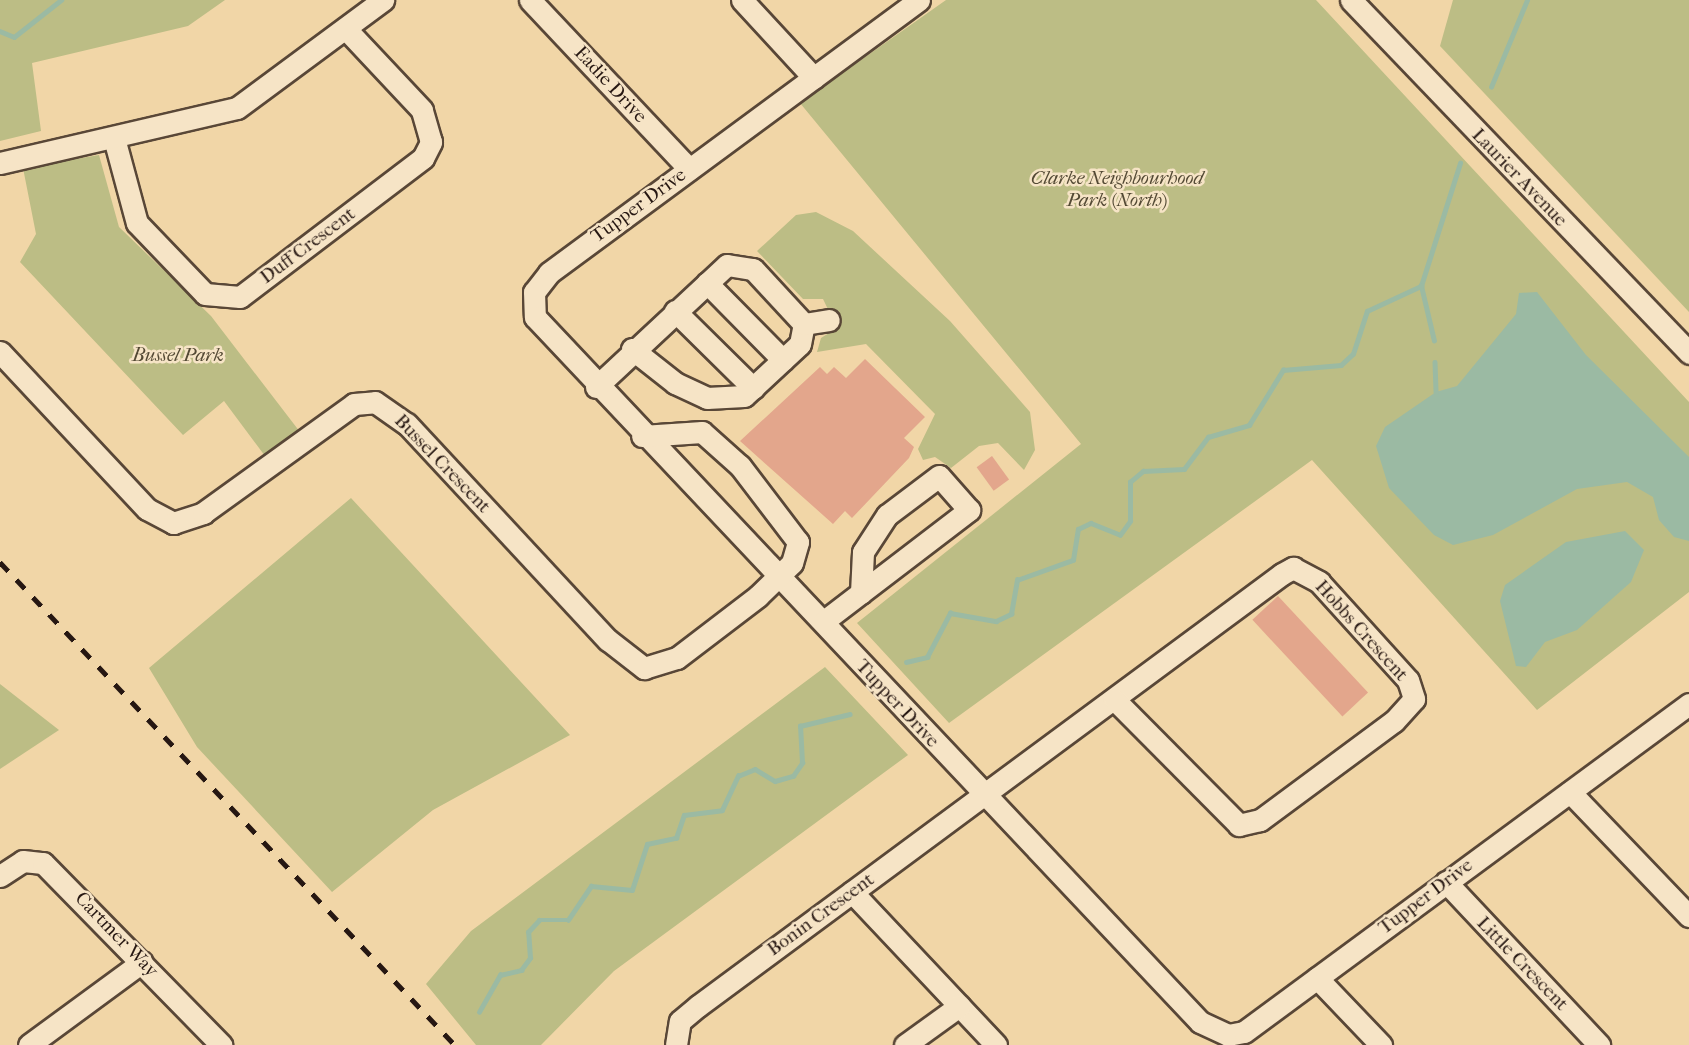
<!DOCTYPE html>
<style>
body{margin:0}
#map{position:relative;width:1689px;height:1045px;overflow:hidden;background:#f1d6a7;font-family:"IM FELL French Canon",serif}
div>[style]{position:absolute}
[style*='--x']{left:calc(var(--x)*1px);top:calc(var(--y)*1px);width:calc(var(--w)*1px);rotate:calc(var(--a)*1deg)}
.green>*{inset:0;background:#bcbd85}
.water>*{inset:0;background:#9bbaa3}
.stream>*{height:4.5px;margin:-2.25px;padding:0 2.25px;transform-origin:2.25px;border-radius:2.25px;background:#9bbaa3}
.building>*{inset:0;background:#e3a68c;transform-origin:0 0}
.roads{filter:drop-shadow(2px 0 #594737) drop-shadow(-2px 0 #594737) drop-shadow(0 2px #594737) drop-shadow(0 -2px #594737)}
.minor>*{height:21px;margin:-10.5px;padding:0 10.5px;transform-origin:10.5px;border-radius:10.5px;background:#f6e4c6}
.rail>*{height:4.5px;margin-top:-2.25px;transform-origin:0;background:repeating-linear-gradient(90deg,#261712 0 12px,transparent 0 24px)}
span{translate:-50% -50%;white-space:nowrap;text-align:center;line-height:1.15;-webkit-text-stroke:5px #f6e4c6;paint-order:stroke}
.street-label{font-size:19px;color:#261712}
.park-label{font-size:19px;color:#534934;font-style:italic}
</style>
<div id="map">
<div class="green">
<i style="clip-path:polygon(0 0,225px 0,188px 26px,32px 63px,41px 131px,0 141px)"></i>
<i style="clip-path:polygon(946px 0,1316px 0,1689px 402px,1689px 592px,1537px 710px,1312px 460px,949px 723px,857px 623px,1081px 444px,800px 103px)"></i>
<i style="clip-path:polygon(1453px 0,1689px 0,1689px 312px,1440px 46px)"></i>
<i style="clip-path:polygon(99px 155px,119px 227px,211px 316px,300px 432px,265px 456px,224px 401px,183px 435px,20px 262px,36px 234px,23px 168px)"></i>
<i style="clip-path:polygon(816px 212px,853px 231px,950px 321px,1030px 412px,1035px 450px,1024px 470px,998px 443px,979px 446px,951px 468px,935px 457px,923px 460px,918px 449px,935px 414px,866px 344px,817px 352px,821px 338px,837px 328px,823px 299px,803px 299px,757px 251px,796px 215px)"></i>
<i style="clip-path:polygon(351px 498px,570px 735px,433px 810px,332px 892px,197px 747px,149px 668px)"></i>
<i style="clip-path:polygon(825px 667px,908px 755px,614px 971px,541px 1045px,476px 1045px,426px 984px,471px 931px)"></i>
<i style="clip-path:polygon(0 684px,59px 730px,0 769px)"></i>
</div>
<div class="water">
<i style="clip-path:polygon(1537px 292px,1586px 355px,1689px 457px,1689px 541px,1674px 537px,1659px 520px,1653px 497px,1627px 482px,1577px 489px,1493px 535px,1453px 545px,1434px 535px,1389px 488px,1376px 446px,1385px 427px,1436px 392px,1457px 386px,1516px 314px,1519px 293px)"></i>
<i style="clip-path:polygon(1625px 531px,1644px 550px,1631px 582px,1577px 630px,1545px 642px,1526px 667px,1516px 666px,1500px 601px,1505px 585px,1566px 542px)"></i>
</div>
<div class="stream">
<i style="--x:0;--y:31;--w:15;--a:23"></i>
<i style="--x:14;--y:37;--w:60;--a:-38.2"></i>
<i style="--x:1491;--y:87;--w:94;--a:-67.5"></i>
<i style="--x:1434;--y:341;--w:57;--a:-103.3"></i>
<i style="--x:1421;--y:286;--w:129;--a:-72.4"></i>
<i style="--x:1435;--y:362;--w:30;--a:88"></i>
<i style="--x:906;--y:662;--w:22;--a:-13"></i>
<i style="--x:927;--y:657;--w:50;--a:-62.4"></i>
<i style="--x:950;--y:613;--w:47;--a:9.9"></i>
<i style="--x:996;--y:621;--w:17;--a:-25"></i>
<i style="--x:1011;--y:614;--w:35;--a:-80"></i>
<i style="--x:1017;--y:580;--w:59;--a:-19.7"></i>
<i style="--x:1073;--y:560;--w:31;--a:-81"></i>
<i style="--x:1078;--y:529;--w:14;--a:-25"></i>
<i style="--x:1091;--y:523;--w:31;--a:22"></i>
<i style="--x:1120;--y:535;--w:17;--a:-54"></i>
<i style="--x:1130;--y:521;--w:39;--a:-90"></i>
<i style="--x:1130;--y:482;--w:17;--a:-40"></i>
<i style="--x:1143;--y:471;--w:41;--a:-2.8"></i>
<i style="--x:1184;--y:469;--w:40;--a:-53"></i>
<i style="--x:1208;--y:437;--w:43;--a:-16.3"></i>
<i style="--x:1249;--y:425;--w:65;--a:-58.3"></i>
<i style="--x:1283;--y:370;--w:58;--a:-4.9"></i>
<i style="--x:1341;--y:365;--w:16;--a:-43"></i>
<i style="--x:1353;--y:354;--w:45;--a:-72"></i>
<i style="--x:1367;--y:311;--w:60;--a:-24.8"></i>
<i style="--x:479;--y:1012;--w:43;--a:-60.4"></i>
<i style="--x:500;--y:975;--w:22;--a:-13"></i>
<i style="--x:521;--y:970;--w:15;--a:-53"></i>
<i style="--x:530;--y:958;--w:26;--a:-94"></i>
<i style="--x:528;--y:932;--w:16;--a:-47"></i>
<i style="--x:539;--y:920;--w:29;--a:0"></i>
<i style="--x:568;--y:920;--w:41;--a:-55.9"></i>
<i style="--x:591;--y:886;--w:41;--a:5.6"></i>
<i style="--x:632;--y:890;--w:48;--a:-71.9"></i>
<i style="--x:647;--y:844;--w:30;--a:-12"></i>
<i style="--x:676;--y:838;--w:24;--a:-71"></i>
<i style="--x:684;--y:815;--w:38;--a:-7"></i>
<i style="--x:722;--y:810;--w:38;--a:-65"></i>
<i style="--x:738;--y:776;--w:18;--a:-22"></i>
<i style="--x:755;--y:769;--w:23;--a:31"></i>
<i style="--x:775;--y:781;--w:19;--a:-16"></i>
<i style="--x:793;--y:776;--w:16;--a:-55"></i>
<i style="--x:802;--y:763;--w:37;--a:-93"></i>
<i style="--x:800;--y:726;--w:51;--a:-13.5"></i>
</div>
<div class="building">
<i style="clip-path:polygon(865px 359px,925px 417px,904px 438px,914px 447px,909px 458px,852px 518px,845px 511px,833px 524px,740px 441px,820px 367px,827px 374px,834px 367px,846px 378px)"></i>
<i style="left:992px;top:456px;width:29px;height:19px;rotate:54deg"></i>
<i style="left:1278px;top:596px;width:132px;height:35px;rotate:47deg"></i>
</div>
<div class="roads">
<div class="minor">
<i style="--x:530;--y:0;--w:232;--a:46.7"></i>
<i style="--x:742;--y:0;--w:106;--a:47.3"></i>
<i style="--x:919;--y:0;--w:460;--a:143.6"></i>
<i style="--x:549;--y:273;--w:24;--a:128"></i>
<i style="--x:534;--y:292;--w:25;--a:88"></i>
<i style="--x:535;--y:317;--w:969;--a:46.67"></i>
<i style="--x:1200;--y:1022;--w:31;--a:25"></i>
<i style="--x:1228;--y:1035;--w:16;--a:-11"></i>
<i style="--x:1244;--y:1032;--w:553;--a:-36.39"></i>
<i style="--x:1351;--y:0;--w:489;--a:46.2"></i>
<i style="--x:114;--y:138;--w:88;--a:74.9"></i>
<i style="--x:137;--y:223;--w:98;--a:46.2"></i>
<i style="--x:205;--y:294;--w:35;--a:5"></i>
<i style="--x:240;--y:297;--w:230;--a:-37.2"></i>
<i style="--x:423;--y:158;--w:18;--a:-63"></i>
<i style="--x:431;--y:142;--w:33;--a:-106"></i>
<i style="--x:422;--y:110;--w:112;--a:-133.2"></i>
<i style="--x:0;--y:163;--w:243;--a:-13.1"></i>
<i style="--x:237;--y:108;--w:182;--a:-36.5"></i>
<i style="--x:707;--y:283;--w:108;--a:45.4"></i>
<i style="--x:675;--y:311;--w:110;--a:44.6"></i>
<i style="--x:632;--y:349;--w:55;--a:38.3"></i>
<i style="--x:675;--y:383;--w:35;--a:25"></i>
<i style="--x:707;--y:398;--w:37;--a:-3"></i>
<i style="--x:744;--y:396;--w:76;--a:-42.9"></i>
<i style="--x:800;--y:344;--w:20;--a:-79"></i>
<i style="--x:0;--y:352;--w:215;--a:46.9"></i>
<i style="--x:147;--y:509;--w:30;--a:28"></i>
<i style="--x:173;--y:523;--w:32;--a:-18"></i>
<i style="--x:203;--y:513;--w:186;--a:-35.8"></i>
<i style="--x:354;--y:404;--w:21;--a:-5"></i>
<i style="--x:375;--y:402;--w:39;--a:35"></i>
<i style="--x:407;--y:424;--w:295;--a:47.1"></i>
<i style="--x:608;--y:640;--w:46;--a:37.9"></i>
<i style="--x:644;--y:668;--w:34;--a:-17"></i>
<i style="--x:677;--y:658;--w:102;--a:-37.4"></i>
<i style="--x:758;--y:596;--w:47;--a:-44.1"></i>
<i style="--x:792;--y:563;--w:22;--a:-74"></i>
<i style="--x:798;--y:542;--w:96;--a:-127.3"></i>
<i style="--x:740;--y:466;--w:51;--a:-138.2"></i>
<i style="--x:702;--y:432;--w:60;--a:176.2"></i>
<i style="--x:596;--y:387;--w:179;--a:-43"></i>
<i style="--x:727;--y:265;--w:26;--a:9"></i>
<i style="--x:753;--y:269;--w:75;--a:47.2"></i>
<i style="--x:804;--y:324;--w:25;--a:-9"></i>
<i style="--x:824;--y:621;--w:183;--a:-37.4"></i>
<i style="--x:969;--y:510;--w:45;--a:-131.4"></i>
<i style="--x:939;--y:476;--w:65;--a:143.1"></i>
<i style="--x:887;--y:515;--w:44;--a:123"></i>
<i style="--x:863;--y:552;--w:41;--a:92.8"></i>
<i style="--x:1570;--y:792;--w:172;--a:46.2"></i>
<i style="--x:0;--y:876;--w:27;--a:-33"></i>
<i style="--x:23;--y:861;--w:20;--a:6"></i>
<i style="--x:43;--y:863;--w:255;--a:45.6"></i>
<i style="--x:1446;--y:882;--w:224;--a:46.8"></i>
<i style="--x:852;--y:892;--w:210;--a:46.7"></i>
<i style="--x:1317;--y:978;--w:93;--a:46.3"></i>
<i style="--x:29;--y:1045;--w:140;--a:-36.3"></i>
<i style="--x:676;--y:1045;--w:24;--a:-81"></i>
<i style="--x:680;--y:1021;--w:23;--a:-40"></i>
<i style="--x:698;--y:1006;--w:726;--a:-36.49"></i>
<i style="--x:1282;--y:574;--w:13;--a:-29"></i>
<i style="--x:1293;--y:568;--w:30;--a:28"></i>
<i style="--x:1319;--y:582;--w:132;--a:47.8"></i>
<i style="--x:1408;--y:680;--w:20;--a:72"></i>
<i style="--x:1414;--y:699;--w:30;--a:132"></i>
<i style="--x:1394;--y:721;--w:167;--a:143.5"></i>
<i style="--x:1260;--y:820;--w:22;--a:167"></i>
<i style="--x:1239;--y:825;--w:177;--a:-134.8"></i>
<i style="--x:905;--y:1045;--w:67;--a:-35.8"></i>
</div>
</div>
<div class="rail">
<i style="--x:0;--y:562;--w:664;--a:46.71"></i>
</div>
<div class="street-label">
<span style="left:610px;top:85px;rotate:47deg">Eadie Drive</span>
<span style="left:1519px;top:178px;rotate:46deg">Laurier Avenue</span>
<span style="left:639px;top:206px;rotate:-36deg">Tupper Drive</span>
<span style="left:308px;top:246px;rotate:-37deg">Duff Crescent</span>
<span style="left:442px;top:464px;rotate:46deg">Bussel Crescent</span>
<span style="left:1361px;top:631px;rotate:48deg">Hobbs Crescent</span>
<span style="left:897px;top:704px;rotate:47deg">Tupper Drive</span>
<span style="left:1426px;top:897px;rotate:-37deg">Tupper Drive</span>
<span style="left:821px;top:915px;rotate:-36deg">Bonin Crescent</span>
<span style="left:116px;top:935px;rotate:46deg">Cartmer Way</span>
<span style="left:1522px;top:964px;rotate:46deg">Little Crescent</span>
</div>
<div class="park-label">
<span style="left:1117px;top:190px">Clarke Neighbourhood<br>Park (North)</span>
<span style="left:178px;top:356px">Bussel Park</span>
</div>
</div>
